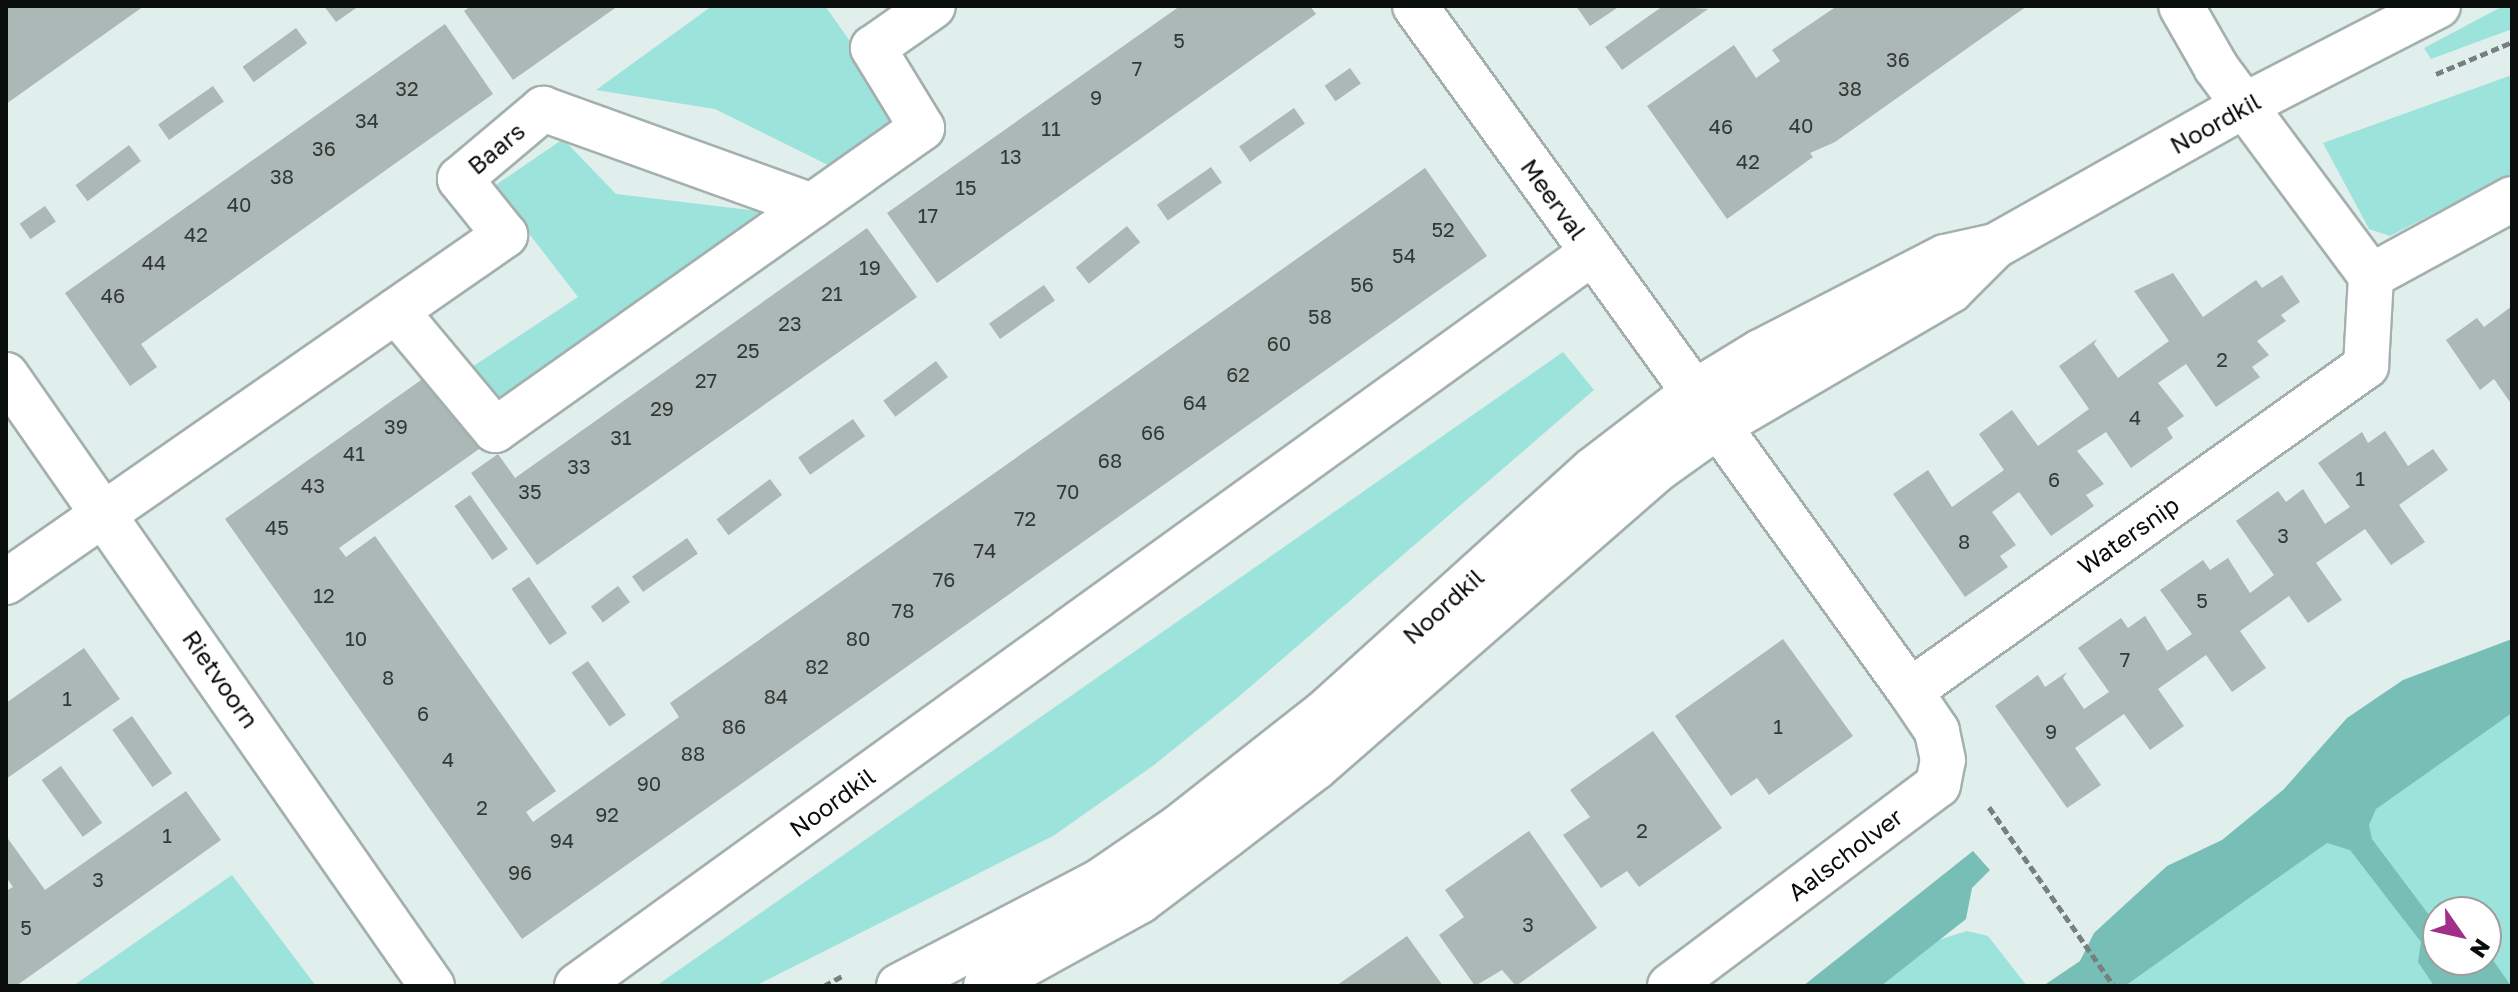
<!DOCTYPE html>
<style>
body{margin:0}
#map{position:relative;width:2518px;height:992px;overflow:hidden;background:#e0eeec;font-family:"Golos Text",sans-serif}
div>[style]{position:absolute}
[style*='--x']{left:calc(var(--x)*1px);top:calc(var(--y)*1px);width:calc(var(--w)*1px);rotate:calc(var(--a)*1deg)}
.green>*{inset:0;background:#9be3db}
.water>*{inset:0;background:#76beb6}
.building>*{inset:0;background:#abb8b6;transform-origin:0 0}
.path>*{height:5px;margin-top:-2.5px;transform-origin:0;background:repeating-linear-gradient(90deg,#77807f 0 8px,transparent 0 12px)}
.roads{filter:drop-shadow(2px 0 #a3b0ae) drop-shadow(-2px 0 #a3b0ae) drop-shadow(0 2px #a3b0ae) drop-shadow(0 -2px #a3b0ae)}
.minor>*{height:44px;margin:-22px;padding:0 22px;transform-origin:22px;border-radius:22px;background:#fff}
span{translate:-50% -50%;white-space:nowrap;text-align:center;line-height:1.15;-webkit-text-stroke:7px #fff;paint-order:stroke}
.number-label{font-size:20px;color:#323836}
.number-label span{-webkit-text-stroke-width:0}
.street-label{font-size:24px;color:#090d0c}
.frame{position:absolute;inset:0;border:8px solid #090d0c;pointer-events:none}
.north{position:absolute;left:2422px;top:896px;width:80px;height:80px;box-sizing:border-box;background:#fff;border:2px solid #9d9e9e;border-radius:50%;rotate:124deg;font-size:22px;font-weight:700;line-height:32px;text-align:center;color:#090d0c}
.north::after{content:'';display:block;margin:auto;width:28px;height:36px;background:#a12e89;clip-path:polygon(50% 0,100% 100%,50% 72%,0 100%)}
</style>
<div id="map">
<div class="green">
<i style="clip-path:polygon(712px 6px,825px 6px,904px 117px,840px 171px,715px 109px,596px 90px)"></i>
<i style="clip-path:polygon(2503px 6px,2512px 6px,2512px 29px,2431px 59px,2424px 48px)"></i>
<i style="clip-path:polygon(2512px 75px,2512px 173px,2390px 236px,2369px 229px,2323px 143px)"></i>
<i style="clip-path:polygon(563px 139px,616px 194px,774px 213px,492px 404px,472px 367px,578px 297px,493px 187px)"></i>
<i style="clip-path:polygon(1563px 352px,1594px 390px,1236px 699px,1154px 765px,1053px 836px,755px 986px,656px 986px)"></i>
<i style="clip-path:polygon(evenodd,2512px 713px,2512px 986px,2125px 986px,2352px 824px,2512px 713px,2438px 912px,2486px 912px,2486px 960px,2438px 960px,2438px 912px)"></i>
<i style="clip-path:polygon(232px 875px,316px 986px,73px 986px)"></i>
<i style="clip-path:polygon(1967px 931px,1988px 936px,2027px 986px,1876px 986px,1932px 942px)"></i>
</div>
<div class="water">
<i style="clip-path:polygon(2512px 639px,2512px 713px,2376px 809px,2369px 825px,2372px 839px,2438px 927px,2438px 960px,2486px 960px,2486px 950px,2511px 986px,2434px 986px,2418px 962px,2421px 942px,2350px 850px,2327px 843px,2125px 986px,2043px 986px,2080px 961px,2094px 933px,2167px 866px,2222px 840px,2283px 790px,2347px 718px,2403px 680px)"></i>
<i style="clip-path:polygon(1973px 851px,1990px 870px,1972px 888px,1966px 919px,1881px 986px,1803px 986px)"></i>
</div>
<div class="building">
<i style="clip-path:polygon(6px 6px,144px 6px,6px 104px)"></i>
<i style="clip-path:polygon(324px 6px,359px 6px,336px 22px)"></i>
<i style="clip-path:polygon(471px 6px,618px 6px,513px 80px,464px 11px)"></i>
<i style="clip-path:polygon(1180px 6px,1310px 6px,1316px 14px,937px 283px,887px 213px)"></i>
<i style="clip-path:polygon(1576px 6px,1620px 6px,1590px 26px)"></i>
<i style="clip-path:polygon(1663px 6px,1708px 9px,1622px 70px,1605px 47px)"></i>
<i style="clip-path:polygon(1837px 6px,2027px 6px,1835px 142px,1810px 153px,1813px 157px,1727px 219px,1647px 106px,1734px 45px,1756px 78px,1780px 61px,1772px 50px)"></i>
<i style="clip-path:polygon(445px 24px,493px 94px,141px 344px,157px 367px,130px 386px,65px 293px)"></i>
<i style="left:296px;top:28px;width:19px;height:66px;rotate:54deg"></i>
<i style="left:1350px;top:68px;width:19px;height:31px;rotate:55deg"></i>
<i style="left:213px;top:86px;width:19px;height:67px;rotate:55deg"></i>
<i style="left:1294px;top:108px;width:19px;height:67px;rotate:55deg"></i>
<i style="left:129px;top:145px;width:20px;height:67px;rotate:53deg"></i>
<i style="left:1211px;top:167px;width:19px;height:66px;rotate:55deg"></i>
<i style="clip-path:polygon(1425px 168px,1487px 256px,522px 939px,225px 519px,438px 368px,489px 442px,339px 548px,346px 557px,375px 536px,556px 791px,526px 812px,533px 822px,679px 717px,670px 703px)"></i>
<i style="left:45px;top:206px;width:19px;height:31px;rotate:55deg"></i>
<i style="left:1127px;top:226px;width:21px;height:66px;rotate:51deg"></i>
<i style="clip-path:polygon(867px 228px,917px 297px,537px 565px,471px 473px,498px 454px,515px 478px)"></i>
<i style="clip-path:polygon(2173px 273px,2203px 317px,2256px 280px,2262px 288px,2282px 275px,2300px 302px,2281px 315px,2286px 321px,2257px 341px,2269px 355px,2252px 367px,2260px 377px,2216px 407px,2186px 364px,2158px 383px,2184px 416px,2167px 428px,2173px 438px,2131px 468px,2106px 432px,2077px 451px,2104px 484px,2086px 495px,2094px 506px,2051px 536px,2019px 492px,1992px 512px,2016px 545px,2000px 556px,2008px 567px,1965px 597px,1893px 494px,1928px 470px,1952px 507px,2004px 470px,1979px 434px,2012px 410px,2038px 446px,2089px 409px,2059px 366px,2097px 339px,2094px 344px,2118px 378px,2169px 341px,2134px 291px)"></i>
<i style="left:1044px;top:285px;width:19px;height:67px;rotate:55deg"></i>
<i style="clip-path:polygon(2512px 306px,2512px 405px,2494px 379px,2480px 390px,2446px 340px,2477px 318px,2484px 327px)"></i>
<i style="left:936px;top:361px;width:20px;height:66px;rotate:53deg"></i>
<i style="left:853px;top:419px;width:21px;height:67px;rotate:55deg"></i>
<i style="clip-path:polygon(2385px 431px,2408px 466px,2433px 449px,2448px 470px,2399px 505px,2425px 542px,2391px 565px,2365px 529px,2316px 563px,2342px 600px,2308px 623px,2289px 596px,2240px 631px,2266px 668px,2232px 692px,2206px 655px,2158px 689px,2184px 726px,2150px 750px,2124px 714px,2075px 748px,2101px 785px,2067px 808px,1995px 706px,2038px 675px,2045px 687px,2067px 672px,2063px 678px,2084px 709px,2109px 692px,2078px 648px,2121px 618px,2128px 628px,2145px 616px,2167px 651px,2192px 634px,2160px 590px,2203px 560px,2210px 570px,2228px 558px,2250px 593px,2274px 575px,2236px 521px,2278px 491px,2286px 502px,2303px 489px,2325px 524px,2350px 507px,2318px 463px,2362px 432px,2368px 443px)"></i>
<i style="left:770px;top:479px;width:20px;height:67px;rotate:53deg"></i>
<i style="left:470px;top:495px;width:66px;height:19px;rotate:55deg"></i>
<i style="left:687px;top:538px;width:19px;height:67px;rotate:55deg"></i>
<i style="left:529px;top:577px;width:68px;height:21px;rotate:56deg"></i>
<i style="left:618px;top:586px;width:20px;height:34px;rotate:53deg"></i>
<i style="clip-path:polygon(1783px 639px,1853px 736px,1769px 795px,1757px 778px,1731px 796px,1675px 716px)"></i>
<i style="clip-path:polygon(84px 648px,120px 699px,6px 779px,6px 703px)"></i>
<i style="left:588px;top:661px;width:66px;height:20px;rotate:55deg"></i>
<i style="left:132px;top:716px;width:70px;height:24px;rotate:55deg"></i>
<i style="clip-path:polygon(1653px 731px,1722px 828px,1639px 887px,1627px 871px,1601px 888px,1563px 835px,1590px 817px,1570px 790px)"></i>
<i style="left:61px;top:766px;width:70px;height:24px;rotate:54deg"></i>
<i style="clip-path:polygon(186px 791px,221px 840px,16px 986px,6px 986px,6px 891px,13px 887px,6px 877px,6px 836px,45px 890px)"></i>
<i style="clip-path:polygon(1529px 831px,1597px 928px,1516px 986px,1502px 970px,1475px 986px,1439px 935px,1464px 917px,1445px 890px)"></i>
<i style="clip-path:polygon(1407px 936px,1443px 986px,1336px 986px)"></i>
</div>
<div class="path">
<i style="--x:2436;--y:74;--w:82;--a:-22.8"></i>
<i style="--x:1989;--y:807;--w:218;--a:55.1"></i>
<i style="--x:824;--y:986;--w:23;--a:-29"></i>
</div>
<div class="roads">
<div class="minor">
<i style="--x:1415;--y:6;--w:845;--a:54.15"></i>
<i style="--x:1910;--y:691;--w:560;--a:-35.48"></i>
<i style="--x:2366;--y:366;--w:90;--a:-86.8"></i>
<i style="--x:2371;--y:276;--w:260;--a:-126.6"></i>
<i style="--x:2216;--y:67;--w:70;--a:-119.8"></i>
<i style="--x:2371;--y:276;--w:161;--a:-28.6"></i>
<i style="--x:396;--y:311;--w:155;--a:50.2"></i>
<i style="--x:495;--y:430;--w:523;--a:-35.27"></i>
<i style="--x:922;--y:128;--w:94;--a:-121.5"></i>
<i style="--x:873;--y:48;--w:73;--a:-35"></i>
<i style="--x:6;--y:375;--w:745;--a:55.12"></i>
<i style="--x:6;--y:582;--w:608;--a:-34.81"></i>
<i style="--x:505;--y:235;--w:72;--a:-128.8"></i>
<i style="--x:460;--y:179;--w:109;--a:-40.1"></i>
<i style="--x:543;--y:109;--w:286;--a:19.8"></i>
<i style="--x:577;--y:986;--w:1252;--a:-35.84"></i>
<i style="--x:899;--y:986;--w:225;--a:-27.5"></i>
<i style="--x:1099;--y:882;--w:97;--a:-34.5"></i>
<i style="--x:1179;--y:827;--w:184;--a:-38.2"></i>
<i style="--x:1324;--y:713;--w:363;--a:-42.1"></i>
<i style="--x:1593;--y:470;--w:126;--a:-37.6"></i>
<i style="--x:1693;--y:393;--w:79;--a:-31.5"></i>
<i style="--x:1760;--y:352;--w:208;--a:-27.2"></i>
<i style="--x:1945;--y:257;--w:51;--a:-12.4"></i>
<i style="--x:986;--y:986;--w:176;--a:-28.9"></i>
<i style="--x:1140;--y:901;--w:108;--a:-37.1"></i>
<i style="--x:1226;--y:836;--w:113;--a:-37.5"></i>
<i style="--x:1316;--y:767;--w:455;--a:-41.1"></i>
<i style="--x:1659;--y:468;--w:69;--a:-35.5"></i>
<i style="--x:1715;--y:428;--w:273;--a:-30.3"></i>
<i style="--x:1951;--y:290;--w:62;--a:-45"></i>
<i style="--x:1995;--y:246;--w:287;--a:-29.4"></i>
<i style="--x:2245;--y:105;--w:217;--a:-27.2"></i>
<i style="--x:1670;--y:986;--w:335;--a:-36.9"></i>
<i style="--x:1938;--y:785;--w:25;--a:-79"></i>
<i style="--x:1943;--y:760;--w:30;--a:-102"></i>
<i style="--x:1937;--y:731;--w:48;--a:-124"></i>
</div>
</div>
<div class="number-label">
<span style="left:1179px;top:40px">5</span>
<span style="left:1898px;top:59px">36</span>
<span style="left:1137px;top:68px">7</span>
<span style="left:407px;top:88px">32</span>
<span style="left:1850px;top:88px">38</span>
<span style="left:1096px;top:97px">9</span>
<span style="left:367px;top:120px">34</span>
<span style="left:1801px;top:125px">40</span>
<span style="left:1721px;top:126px">46</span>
<span style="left:1051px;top:128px">11</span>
<span style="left:324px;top:148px">36</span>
<span style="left:1011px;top:156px">13</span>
<span style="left:1748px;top:161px">42</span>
<span style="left:282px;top:176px">38</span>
<span style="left:966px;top:187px">15</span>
<span style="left:239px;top:204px">40</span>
<span style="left:928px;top:215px">17</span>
<span style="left:1443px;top:229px">52</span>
<span style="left:196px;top:234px">42</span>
<span style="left:1404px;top:255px">54</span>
<span style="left:154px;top:262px">44</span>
<span style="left:870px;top:267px">19</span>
<span style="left:1362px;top:284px">56</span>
<span style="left:832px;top:293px">21</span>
<span style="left:113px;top:295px">46</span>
<span style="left:1320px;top:316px">58</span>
<span style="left:790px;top:323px">23</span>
<span style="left:1279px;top:343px">60</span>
<span style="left:748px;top:350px">25</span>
<span style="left:2222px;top:359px">2</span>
<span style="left:1238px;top:374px">62</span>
<span style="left:706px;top:380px">27</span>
<span style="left:1195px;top:402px">64</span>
<span style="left:662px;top:408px">29</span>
<span style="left:2135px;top:417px">4</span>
<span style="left:396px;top:426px">39</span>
<span style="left:1153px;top:432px">66</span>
<span style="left:621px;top:437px">31</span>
<span style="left:354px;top:453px">41</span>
<span style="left:1110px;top:460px">68</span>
<span style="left:579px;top:466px">33</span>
<span style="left:2360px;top:478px">1</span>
<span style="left:2054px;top:479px">6</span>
<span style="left:313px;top:485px">43</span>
<span style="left:530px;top:491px">35</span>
<span style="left:1068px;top:491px">70</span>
<span style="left:1025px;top:518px">72</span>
<span style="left:277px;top:527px">45</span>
<span style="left:2283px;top:535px">3</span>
<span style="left:1964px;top:541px">8</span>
<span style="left:985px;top:550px">74</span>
<span style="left:944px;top:579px">76</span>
<span style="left:324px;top:595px">12</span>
<span style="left:2202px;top:600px">5</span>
<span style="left:903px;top:610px">78</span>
<span style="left:356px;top:638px">10</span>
<span style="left:858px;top:638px">80</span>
<span style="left:2125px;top:659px">7</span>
<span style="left:817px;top:666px">82</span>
<span style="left:388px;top:677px">8</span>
<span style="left:776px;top:696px">84</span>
<span style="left:67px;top:698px">1</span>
<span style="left:423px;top:713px">6</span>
<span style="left:734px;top:726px">86</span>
<span style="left:1778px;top:726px">1</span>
<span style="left:2051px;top:731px">9</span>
<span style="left:693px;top:753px">88</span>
<span style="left:448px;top:759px">4</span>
<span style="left:649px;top:783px">90</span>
<span style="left:482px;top:807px">2</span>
<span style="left:607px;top:814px">92</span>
<span style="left:1642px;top:830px">2</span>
<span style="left:167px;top:835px">1</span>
<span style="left:562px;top:840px">94</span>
<span style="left:520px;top:872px">96</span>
<span style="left:98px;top:879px">3</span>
<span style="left:1528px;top:924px">3</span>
<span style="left:26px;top:927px">5</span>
</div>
<div class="street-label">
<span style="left:2215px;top:123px;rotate:-29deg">Noordkil</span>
<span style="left:496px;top:148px;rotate:-40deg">Baars</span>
<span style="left:1554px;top:199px;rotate:54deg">Meerval</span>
<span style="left:2128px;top:535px;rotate:-35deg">Watersnip</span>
<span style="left:1443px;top:606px;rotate:-42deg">Noordkil</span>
<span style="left:221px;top:679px;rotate:55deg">Rietvoorn</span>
<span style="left:832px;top:802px;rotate:-36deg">Noordkil</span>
<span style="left:1845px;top:854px;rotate:-37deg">Aalscholver</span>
</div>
<div class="frame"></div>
<div class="north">N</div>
</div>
